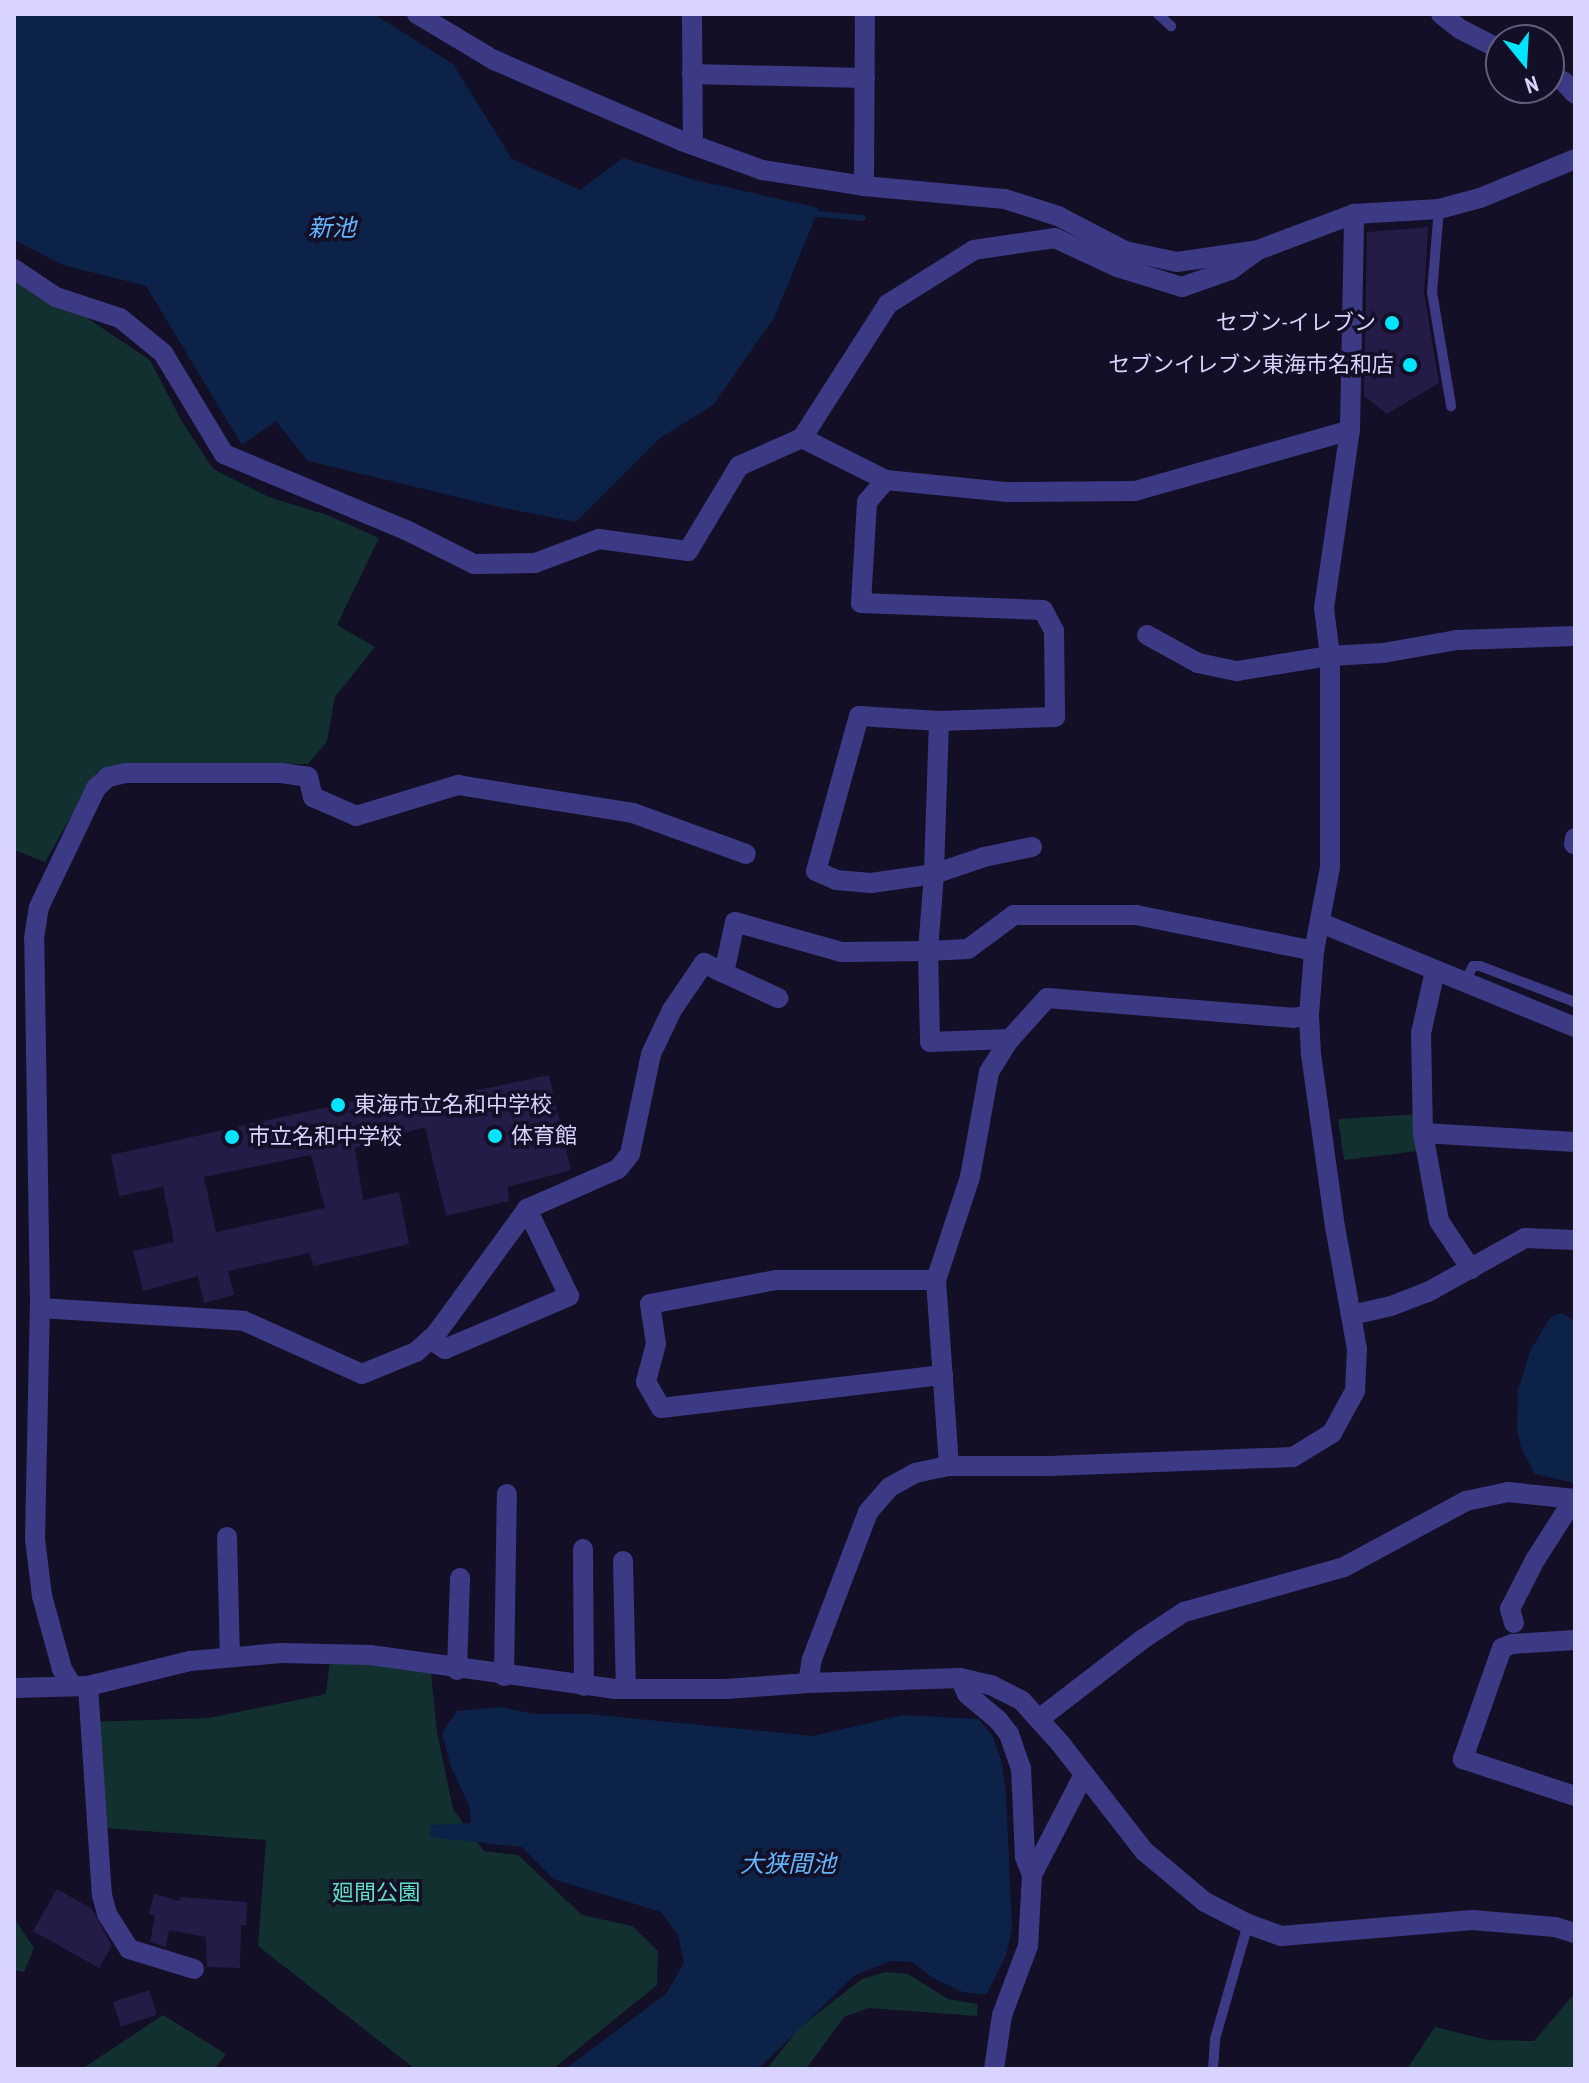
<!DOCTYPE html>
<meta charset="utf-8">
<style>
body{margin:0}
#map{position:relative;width:1589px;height:2083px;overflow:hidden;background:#130f26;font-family:"PT Sans Narrow","Noto Sans JP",sans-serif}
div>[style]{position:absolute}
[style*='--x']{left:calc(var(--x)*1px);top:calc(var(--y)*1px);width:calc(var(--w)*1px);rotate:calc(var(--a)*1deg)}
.green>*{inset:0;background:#12302f}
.water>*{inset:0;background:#0c2248}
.stream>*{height:6px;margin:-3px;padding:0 3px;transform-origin:3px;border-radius:3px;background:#0c2248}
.building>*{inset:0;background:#241b47;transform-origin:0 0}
.service>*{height:10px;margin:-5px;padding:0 5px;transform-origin:5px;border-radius:5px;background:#3d3a85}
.minor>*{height:20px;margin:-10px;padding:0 10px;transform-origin:10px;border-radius:10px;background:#3d3a85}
.tertiary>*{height:20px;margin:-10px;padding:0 10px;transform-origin:10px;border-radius:10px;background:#3d3a85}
.dots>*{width:22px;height:22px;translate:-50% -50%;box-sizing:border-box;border:4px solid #130f26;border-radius:50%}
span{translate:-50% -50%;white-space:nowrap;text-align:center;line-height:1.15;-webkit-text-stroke:7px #130f26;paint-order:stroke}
.poi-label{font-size:22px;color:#d9d4ff}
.right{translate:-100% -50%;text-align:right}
.left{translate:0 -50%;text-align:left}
.park-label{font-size:22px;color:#5fe0c0}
.water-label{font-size:24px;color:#62b6ff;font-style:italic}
.frame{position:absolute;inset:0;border:16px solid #d9d4ff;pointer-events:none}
.north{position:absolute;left:1485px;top:24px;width:80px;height:80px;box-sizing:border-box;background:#130f26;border:2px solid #625e7d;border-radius:50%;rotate:162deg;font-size:22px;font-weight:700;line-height:32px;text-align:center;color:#d9d4ff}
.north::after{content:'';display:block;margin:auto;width:28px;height:36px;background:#00e5ff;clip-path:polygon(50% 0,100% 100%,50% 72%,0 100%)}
</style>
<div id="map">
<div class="green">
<i style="clip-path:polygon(14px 269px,150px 360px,181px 420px,213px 469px,269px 497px,327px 515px,379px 538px,337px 625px,375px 647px,335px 697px,327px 741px,308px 764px,116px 766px,97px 772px,45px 862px,14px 850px)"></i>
<i style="clip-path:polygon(1420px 1114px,1426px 1150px,1344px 1160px,1338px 1119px)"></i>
<i style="clip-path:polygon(330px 1659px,431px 1673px,437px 1732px,453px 1809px,484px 1851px,518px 1855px,582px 1915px,632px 1926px,658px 1951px,657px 1985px,553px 2069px,415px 2069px,258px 1946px,266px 1840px,105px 1828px,88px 1722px,209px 1718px,326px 1694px)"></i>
<i style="clip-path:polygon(14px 1918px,34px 1948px,24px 1972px,14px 1970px)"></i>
<i style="clip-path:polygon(886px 1972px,908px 1974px,948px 1999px,978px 2004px,977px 2016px,869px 2008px,844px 2017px,806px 2069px,767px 2069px,800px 2027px,862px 1979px)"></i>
<i style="clip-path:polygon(1575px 1993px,1575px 2069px,1407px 2069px,1435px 2027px,1487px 2040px,1534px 2041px)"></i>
<i style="clip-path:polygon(163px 2015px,226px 2054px,214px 2069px,82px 2069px)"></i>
</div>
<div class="water">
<i style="clip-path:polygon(14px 14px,374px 14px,453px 64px,512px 159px,580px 190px,623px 158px,695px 180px,819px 208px,774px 318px,713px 405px,660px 438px,576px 522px,499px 507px,308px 461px,276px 421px,242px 445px,146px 286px,63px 265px,14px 240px)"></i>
<i style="clip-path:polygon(1562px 1313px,1575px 1321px,1575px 1483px,1535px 1474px,1521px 1448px,1517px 1428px,1518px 1390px,1530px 1352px,1550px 1317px)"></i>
<i style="clip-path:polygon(500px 1707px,534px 1714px,588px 1714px,813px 1736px,903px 1715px,979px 1719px,993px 1737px,1001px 1760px,1006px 1793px,1012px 1930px,1006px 1955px,986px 1995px,963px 1992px,933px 1978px,912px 1962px,891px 1961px,855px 1975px,758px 2069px,565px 2069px,666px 1994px,684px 1963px,678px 1935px,661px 1912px,553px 1879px,522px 1847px,429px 1837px,431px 1825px,471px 1823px,469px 1805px,451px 1767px,442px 1732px,457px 1711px)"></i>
</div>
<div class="stream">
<i style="--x:808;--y:213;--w:55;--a:5.2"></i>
</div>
<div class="building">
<i style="clip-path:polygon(1428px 227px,1424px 293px,1439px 383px,1387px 414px,1364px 396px,1367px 232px)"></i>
<i style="clip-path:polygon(evenodd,549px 1075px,571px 1170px,508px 1187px,509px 1201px,446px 1216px,425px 1127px,355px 1148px,363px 1200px,399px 1192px,409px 1244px,313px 1266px,310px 1253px,228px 1271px,234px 1295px,204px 1303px,198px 1276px,143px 1291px,133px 1251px,174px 1242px,163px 1187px,119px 1196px,111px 1155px,386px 1094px,390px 1109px,549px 1075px,311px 1155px,325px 1208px,216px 1232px,204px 1177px,311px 1155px)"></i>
<i style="clip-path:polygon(57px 1889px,92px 1909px,112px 1946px,99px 1968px,33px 1931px)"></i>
<i style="clip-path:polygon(154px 1894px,180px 1901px,180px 1897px,247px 1902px,246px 1925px,241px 1925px,240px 1968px,207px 1967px,206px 1937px,169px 1930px,166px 1947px,150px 1942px,155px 1916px,149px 1914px)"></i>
<i style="left:149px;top:1990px;width:26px;height:38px;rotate:72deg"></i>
</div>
<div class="service">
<i style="--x:1158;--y:14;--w:18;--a:43"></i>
<i style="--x:1439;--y:209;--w:83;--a:94.8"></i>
<i style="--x:1432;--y:292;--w:116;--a:80.5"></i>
<i style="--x:1464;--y:983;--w:19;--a:-62"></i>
<i style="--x:1473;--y:966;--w:7;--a:0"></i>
<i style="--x:1480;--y:966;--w:102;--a:20.8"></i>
<i style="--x:1213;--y:2069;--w:30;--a:-86"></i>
<i style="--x:1215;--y:2039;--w:120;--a:-74"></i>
</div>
<div class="minor">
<i style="--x:692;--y:14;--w:131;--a:89.6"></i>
<i style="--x:1441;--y:14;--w:24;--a:38"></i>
<i style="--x:1460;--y:29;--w:46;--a:27.1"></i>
<i style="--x:692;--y:74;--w:173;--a:1.3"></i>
<i style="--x:1549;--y:74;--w:17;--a:28"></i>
<i style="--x:1564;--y:82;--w:16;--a:47"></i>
<i style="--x:864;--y:186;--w:172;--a:-89.7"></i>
<i style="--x:1258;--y:250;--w:34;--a:144"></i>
<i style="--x:1230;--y:270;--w:51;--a:160.5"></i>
<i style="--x:1182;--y:287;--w:68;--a:-162.9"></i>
<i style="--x:1117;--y:267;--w:68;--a:-154.9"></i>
<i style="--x:1055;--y:238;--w:82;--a:171.6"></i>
<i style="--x:974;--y:250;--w:102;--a:147.9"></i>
<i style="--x:888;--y:304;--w:159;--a:122.7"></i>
<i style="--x:802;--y:438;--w:94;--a:26.6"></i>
<i style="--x:886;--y:480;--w:122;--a:5.7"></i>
<i style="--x:1007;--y:492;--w:128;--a:-0.4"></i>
<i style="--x:1135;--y:491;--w:223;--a:-15.8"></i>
<i style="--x:14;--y:269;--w:50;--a:33.7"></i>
<i style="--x:56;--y:297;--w:67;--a:18.2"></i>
<i style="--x:120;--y:318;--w:55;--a:39.1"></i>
<i style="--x:163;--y:353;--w:118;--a:58.9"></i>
<i style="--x:224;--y:454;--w:199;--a:22.7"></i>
<i style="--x:408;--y:531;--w:74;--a:26.6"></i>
<i style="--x:474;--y:564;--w:61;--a:-0.9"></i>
<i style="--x:535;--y:563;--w:68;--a:-20.6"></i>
<i style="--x:599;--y:539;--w:90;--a:7.7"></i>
<i style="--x:688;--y:551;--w:99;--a:-59"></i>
<i style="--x:739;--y:466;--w:69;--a:-24"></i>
<i style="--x:886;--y:480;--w:29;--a:131"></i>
<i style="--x:867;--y:502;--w:101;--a:93.4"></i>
<i style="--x:861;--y:603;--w:182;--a:2.2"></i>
<i style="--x:1043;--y:610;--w:24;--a:62"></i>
<i style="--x:1054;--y:631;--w:86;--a:89.3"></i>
<i style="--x:1055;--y:717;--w:116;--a:178"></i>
<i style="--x:939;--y:721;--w:80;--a:-176.4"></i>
<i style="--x:859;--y:716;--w:161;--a:105.5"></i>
<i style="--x:816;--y:871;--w:22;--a:24"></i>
<i style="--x:836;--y:880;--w:35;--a:5"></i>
<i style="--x:871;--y:883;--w:64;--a:-8.1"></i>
<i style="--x:934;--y:874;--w:77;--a:94.5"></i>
<i style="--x:928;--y:951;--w:40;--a:-2.9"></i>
<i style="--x:968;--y:949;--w:57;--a:-36.5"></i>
<i style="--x:1014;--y:915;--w:122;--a:0"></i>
<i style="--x:1136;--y:915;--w:182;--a:11.4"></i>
<i style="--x:1147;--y:635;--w:58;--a:28.8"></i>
<i style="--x:1198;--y:663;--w:40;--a:12"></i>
<i style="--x:1237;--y:671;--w:94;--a:-9.2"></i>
<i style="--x:1330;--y:656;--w:53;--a:-3.2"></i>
<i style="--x:1383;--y:653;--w:75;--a:-10"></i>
<i style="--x:1457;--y:640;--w:118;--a:-1.9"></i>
<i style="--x:939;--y:721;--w:153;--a:91.9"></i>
<i style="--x:934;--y:874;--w:53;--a:-18.8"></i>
<i style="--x:984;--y:857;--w:49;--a:-11.8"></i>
<i style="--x:1574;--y:844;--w:6;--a:-81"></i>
<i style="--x:1321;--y:923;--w:274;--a:22.3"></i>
<i style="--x:1435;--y:971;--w:64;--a:102.7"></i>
<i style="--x:1421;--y:1033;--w:100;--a:88.9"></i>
<i style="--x:1423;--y:1133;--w:89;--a:79.7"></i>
<i style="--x:1439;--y:1221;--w:58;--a:56.3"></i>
<i style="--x:724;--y:973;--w:60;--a:24.8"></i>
<i style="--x:1423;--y:1133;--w:152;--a:3.4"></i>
<i style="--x:936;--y:1280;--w:160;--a:180"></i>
<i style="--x:776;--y:1280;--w:128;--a:169.2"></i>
<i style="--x:650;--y:1304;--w:40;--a:81.5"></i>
<i style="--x:656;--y:1344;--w:39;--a:105"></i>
<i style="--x:646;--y:1382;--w:30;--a:60"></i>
<i style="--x:661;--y:1408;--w:284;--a:-6.7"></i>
<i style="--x:40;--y:1308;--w:204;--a:3.6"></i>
<i style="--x:244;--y:1321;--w:129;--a:24.2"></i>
<i style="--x:362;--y:1374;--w:58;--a:-22.2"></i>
<i style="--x:416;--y:1352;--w:27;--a:-42"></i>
<i style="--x:436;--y:1334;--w:155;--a:-53.9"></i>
<i style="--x:527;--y:1209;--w:99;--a:-23.7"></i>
<i style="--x:618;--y:1169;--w:19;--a:-51"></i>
<i style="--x:630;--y:1154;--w:102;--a:-78.1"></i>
<i style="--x:651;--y:1054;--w:49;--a:-64.5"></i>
<i style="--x:672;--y:1010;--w:57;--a:-55.8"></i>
<i style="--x:704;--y:963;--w:22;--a:27"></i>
<i style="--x:724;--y:973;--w:52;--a:-77.8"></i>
<i style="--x:735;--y:922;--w:111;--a:15.7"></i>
<i style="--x:842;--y:952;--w:86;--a:-0.7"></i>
<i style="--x:928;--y:951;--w:91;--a:88.7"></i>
<i style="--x:930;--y:1042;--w:80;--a:-2.1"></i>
<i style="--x:1352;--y:1315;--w:40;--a:-13"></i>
<i style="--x:1391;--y:1306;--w:40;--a:-21"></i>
<i style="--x:1428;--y:1292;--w:111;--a:-29.1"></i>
<i style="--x:1525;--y:1238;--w:50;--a:2.3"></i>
<i style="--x:430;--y:1339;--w:18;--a:34"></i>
<i style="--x:445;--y:1349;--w:135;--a:-23.1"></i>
<i style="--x:569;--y:1296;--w:97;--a:-115.8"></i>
<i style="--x:949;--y:1466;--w:186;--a:-94"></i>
<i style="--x:936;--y:1280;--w:108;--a:-71.7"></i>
<i style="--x:970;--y:1177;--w:107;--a:-79.7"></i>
<i style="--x:989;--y:1072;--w:39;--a:-58"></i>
<i style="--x:1010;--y:1039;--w:55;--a:-47.9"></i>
<i style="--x:1047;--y:998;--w:247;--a:4.6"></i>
<i style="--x:1293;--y:1018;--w:16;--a:-11"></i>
<i style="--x:227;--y:1537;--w:120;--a:88.6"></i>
<i style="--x:583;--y:1549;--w:137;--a:89.6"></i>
<i style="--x:623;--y:1561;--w:128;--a:88.7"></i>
<i style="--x:1514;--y:1623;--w:15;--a:-106"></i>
<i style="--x:1510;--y:1609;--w:55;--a:-63"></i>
<i style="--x:1535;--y:1560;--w:72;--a:-57.4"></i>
<i style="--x:1575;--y:1640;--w:63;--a:176.4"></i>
<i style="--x:1512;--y:1644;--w:11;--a:158"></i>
<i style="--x:1502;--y:1648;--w:118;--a:109.4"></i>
<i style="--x:1463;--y:1759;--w:118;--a:18.3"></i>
<i style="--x:457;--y:1670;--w:92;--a:-88.1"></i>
<i style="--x:504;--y:1676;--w:182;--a:-89.1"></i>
<i style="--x:960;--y:1678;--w:17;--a:66"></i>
<i style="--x:967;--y:1694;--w:40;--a:40"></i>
<i style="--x:998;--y:1720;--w:18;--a:52"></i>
<i style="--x:1009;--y:1734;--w:36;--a:71"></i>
<i style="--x:1021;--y:1768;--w:89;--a:87.4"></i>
<i style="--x:1025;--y:1857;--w:19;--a:69"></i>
<i style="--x:1032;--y:1875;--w:71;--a:93.2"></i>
<i style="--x:1028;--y:1946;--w:74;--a:110.6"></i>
<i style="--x:1002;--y:2015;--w:55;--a:98.4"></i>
<i style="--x:71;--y:1684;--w:17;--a:-121"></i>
<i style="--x:62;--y:1669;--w:76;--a:-105.3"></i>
<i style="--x:42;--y:1596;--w:57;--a:-97"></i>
<i style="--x:35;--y:1539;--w:234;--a:-88.8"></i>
<i style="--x:40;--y:1305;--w:367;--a:-90.9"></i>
<i style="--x:34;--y:938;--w:31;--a:-81"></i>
<i style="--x:39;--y:907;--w:132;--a:-64.4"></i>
<i style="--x:96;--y:788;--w:16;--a:-43"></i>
<i style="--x:108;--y:777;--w:17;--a:-13"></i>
<i style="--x:125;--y:773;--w:156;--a:0"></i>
<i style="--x:281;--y:773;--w:27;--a:8"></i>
<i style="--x:308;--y:777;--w:21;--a:76"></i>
<i style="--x:313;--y:797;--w:47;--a:23.8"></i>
<i style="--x:356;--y:816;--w:107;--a:-16.9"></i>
<i style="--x:458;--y:785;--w:177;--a:9.1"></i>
<i style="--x:633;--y:813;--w:120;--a:19.9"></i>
<i style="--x:88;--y:1686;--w:209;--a:86.2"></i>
<i style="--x:102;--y:1895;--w:20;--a:75"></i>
<i style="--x:107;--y:1914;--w:41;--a:57.8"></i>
<i style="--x:129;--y:1949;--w:68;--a:17.1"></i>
<i style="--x:14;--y:1688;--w:74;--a:-1.5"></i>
<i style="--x:88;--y:1686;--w:105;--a:-13.8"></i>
<i style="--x:190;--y:1661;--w:91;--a:-5"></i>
<i style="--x:281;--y:1653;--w:89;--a:1.3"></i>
<i style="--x:370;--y:1655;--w:247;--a:7.9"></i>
<i style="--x:615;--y:1689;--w:111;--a:0"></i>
<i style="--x:726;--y:1689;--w:82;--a:-4.2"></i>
<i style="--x:808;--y:1683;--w:152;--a:-1.9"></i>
<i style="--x:960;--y:1678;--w:32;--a:13"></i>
<i style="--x:991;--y:1685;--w:35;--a:27"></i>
<i style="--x:1022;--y:1701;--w:57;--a:47.9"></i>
<i style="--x:1060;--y:1743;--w:137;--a:52.1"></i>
<i style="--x:1144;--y:1851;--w:80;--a:39.9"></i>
<i style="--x:1205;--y:1902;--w:48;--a:27.1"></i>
<i style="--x:1248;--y:1924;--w:35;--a:20"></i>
<i style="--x:1281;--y:1936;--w:192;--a:-4.8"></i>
<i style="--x:1472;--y:1920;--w:83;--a:4.8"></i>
<i style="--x:1555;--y:1927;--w:21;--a:17"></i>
<i style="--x:1039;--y:1719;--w:131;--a:-37.6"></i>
<i style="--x:1143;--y:1639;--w:49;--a:-33.4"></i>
<i style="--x:1184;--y:1612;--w:166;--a:-15.7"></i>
<i style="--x:1344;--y:1567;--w:139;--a:-28.4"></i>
<i style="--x:1466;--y:1501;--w:43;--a:-12.1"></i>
<i style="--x:1508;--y:1492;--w:67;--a:6"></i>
<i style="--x:1032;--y:1875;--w:111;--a:-62.7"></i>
</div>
<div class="tertiary">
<i style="--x:417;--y:14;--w:90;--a:30.9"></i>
<i style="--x:494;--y:60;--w:205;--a:23.3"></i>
<i style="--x:682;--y:141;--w:85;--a:19.9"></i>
<i style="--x:762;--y:170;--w:103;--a:8.9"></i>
<i style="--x:864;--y:186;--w:142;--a:5.3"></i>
<i style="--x:1005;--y:199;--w:56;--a:17.8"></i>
<i style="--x:1058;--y:216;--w:76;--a:27.6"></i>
<i style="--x:1125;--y:251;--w:53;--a:11.9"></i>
<i style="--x:1177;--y:262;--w:82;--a:-8.4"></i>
<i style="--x:1258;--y:250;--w:103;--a:-20.6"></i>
<i style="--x:1354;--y:214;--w:85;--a:-3.4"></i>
<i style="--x:1439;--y:209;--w:42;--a:-15"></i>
<i style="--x:1480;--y:198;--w:103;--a:-22.3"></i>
<i style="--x:808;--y:1683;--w:24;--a:-81"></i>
<i style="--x:812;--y:1659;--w:157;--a:-69.1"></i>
<i style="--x:868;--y:1512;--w:33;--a:-49"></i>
<i style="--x:890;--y:1487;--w:29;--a:-29"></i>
<i style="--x:915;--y:1473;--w:35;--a:-12"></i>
<i style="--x:949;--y:1466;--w:100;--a:0"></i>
<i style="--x:1049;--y:1466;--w:244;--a:-2.1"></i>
<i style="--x:1293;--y:1457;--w:46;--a:-31.6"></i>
<i style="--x:1332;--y:1433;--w:48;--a:-61.3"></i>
<i style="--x:1355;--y:1391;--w:42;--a:-87.3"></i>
<i style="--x:1357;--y:1349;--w:124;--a:-100.2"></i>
<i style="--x:1335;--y:1227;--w:174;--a:-97.9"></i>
<i style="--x:1311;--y:1055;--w:40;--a:-92.9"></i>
<i style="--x:1309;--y:1015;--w:64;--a:-85.5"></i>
<i style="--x:1314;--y:951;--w:86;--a:-79.2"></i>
<i style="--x:1330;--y:867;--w:211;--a:-90"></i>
<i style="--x:1330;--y:656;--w:48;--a:-97.1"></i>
<i style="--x:1324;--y:608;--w:180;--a:-81.7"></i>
<i style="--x:1350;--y:430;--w:216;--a:-88.9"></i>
</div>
<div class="dots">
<i style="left:1392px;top:323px;background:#00e5ff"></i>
<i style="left:1410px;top:365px;background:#00e5ff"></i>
<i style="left:338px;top:1105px;background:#00e5ff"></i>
<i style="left:495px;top:1136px;background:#00e5ff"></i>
<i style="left:232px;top:1137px;background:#00e5ff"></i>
</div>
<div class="poi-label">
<span class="right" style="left:1376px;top:323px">セブン-イレブン</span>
<span class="right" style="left:1394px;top:365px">セブンイレブン東海市名和店</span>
<span class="left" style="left:354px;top:1105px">東海市立名和中学校</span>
<span class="left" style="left:511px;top:1136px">体育館</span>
<span class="left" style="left:248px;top:1137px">市立名和中学校</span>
</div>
<div class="park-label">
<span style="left:376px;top:1893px">廻間公園</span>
</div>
<div class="water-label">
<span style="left:332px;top:228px">新池</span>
<span style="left:788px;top:1864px">大狭間池</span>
</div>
<div class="frame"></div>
<div class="north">N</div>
</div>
